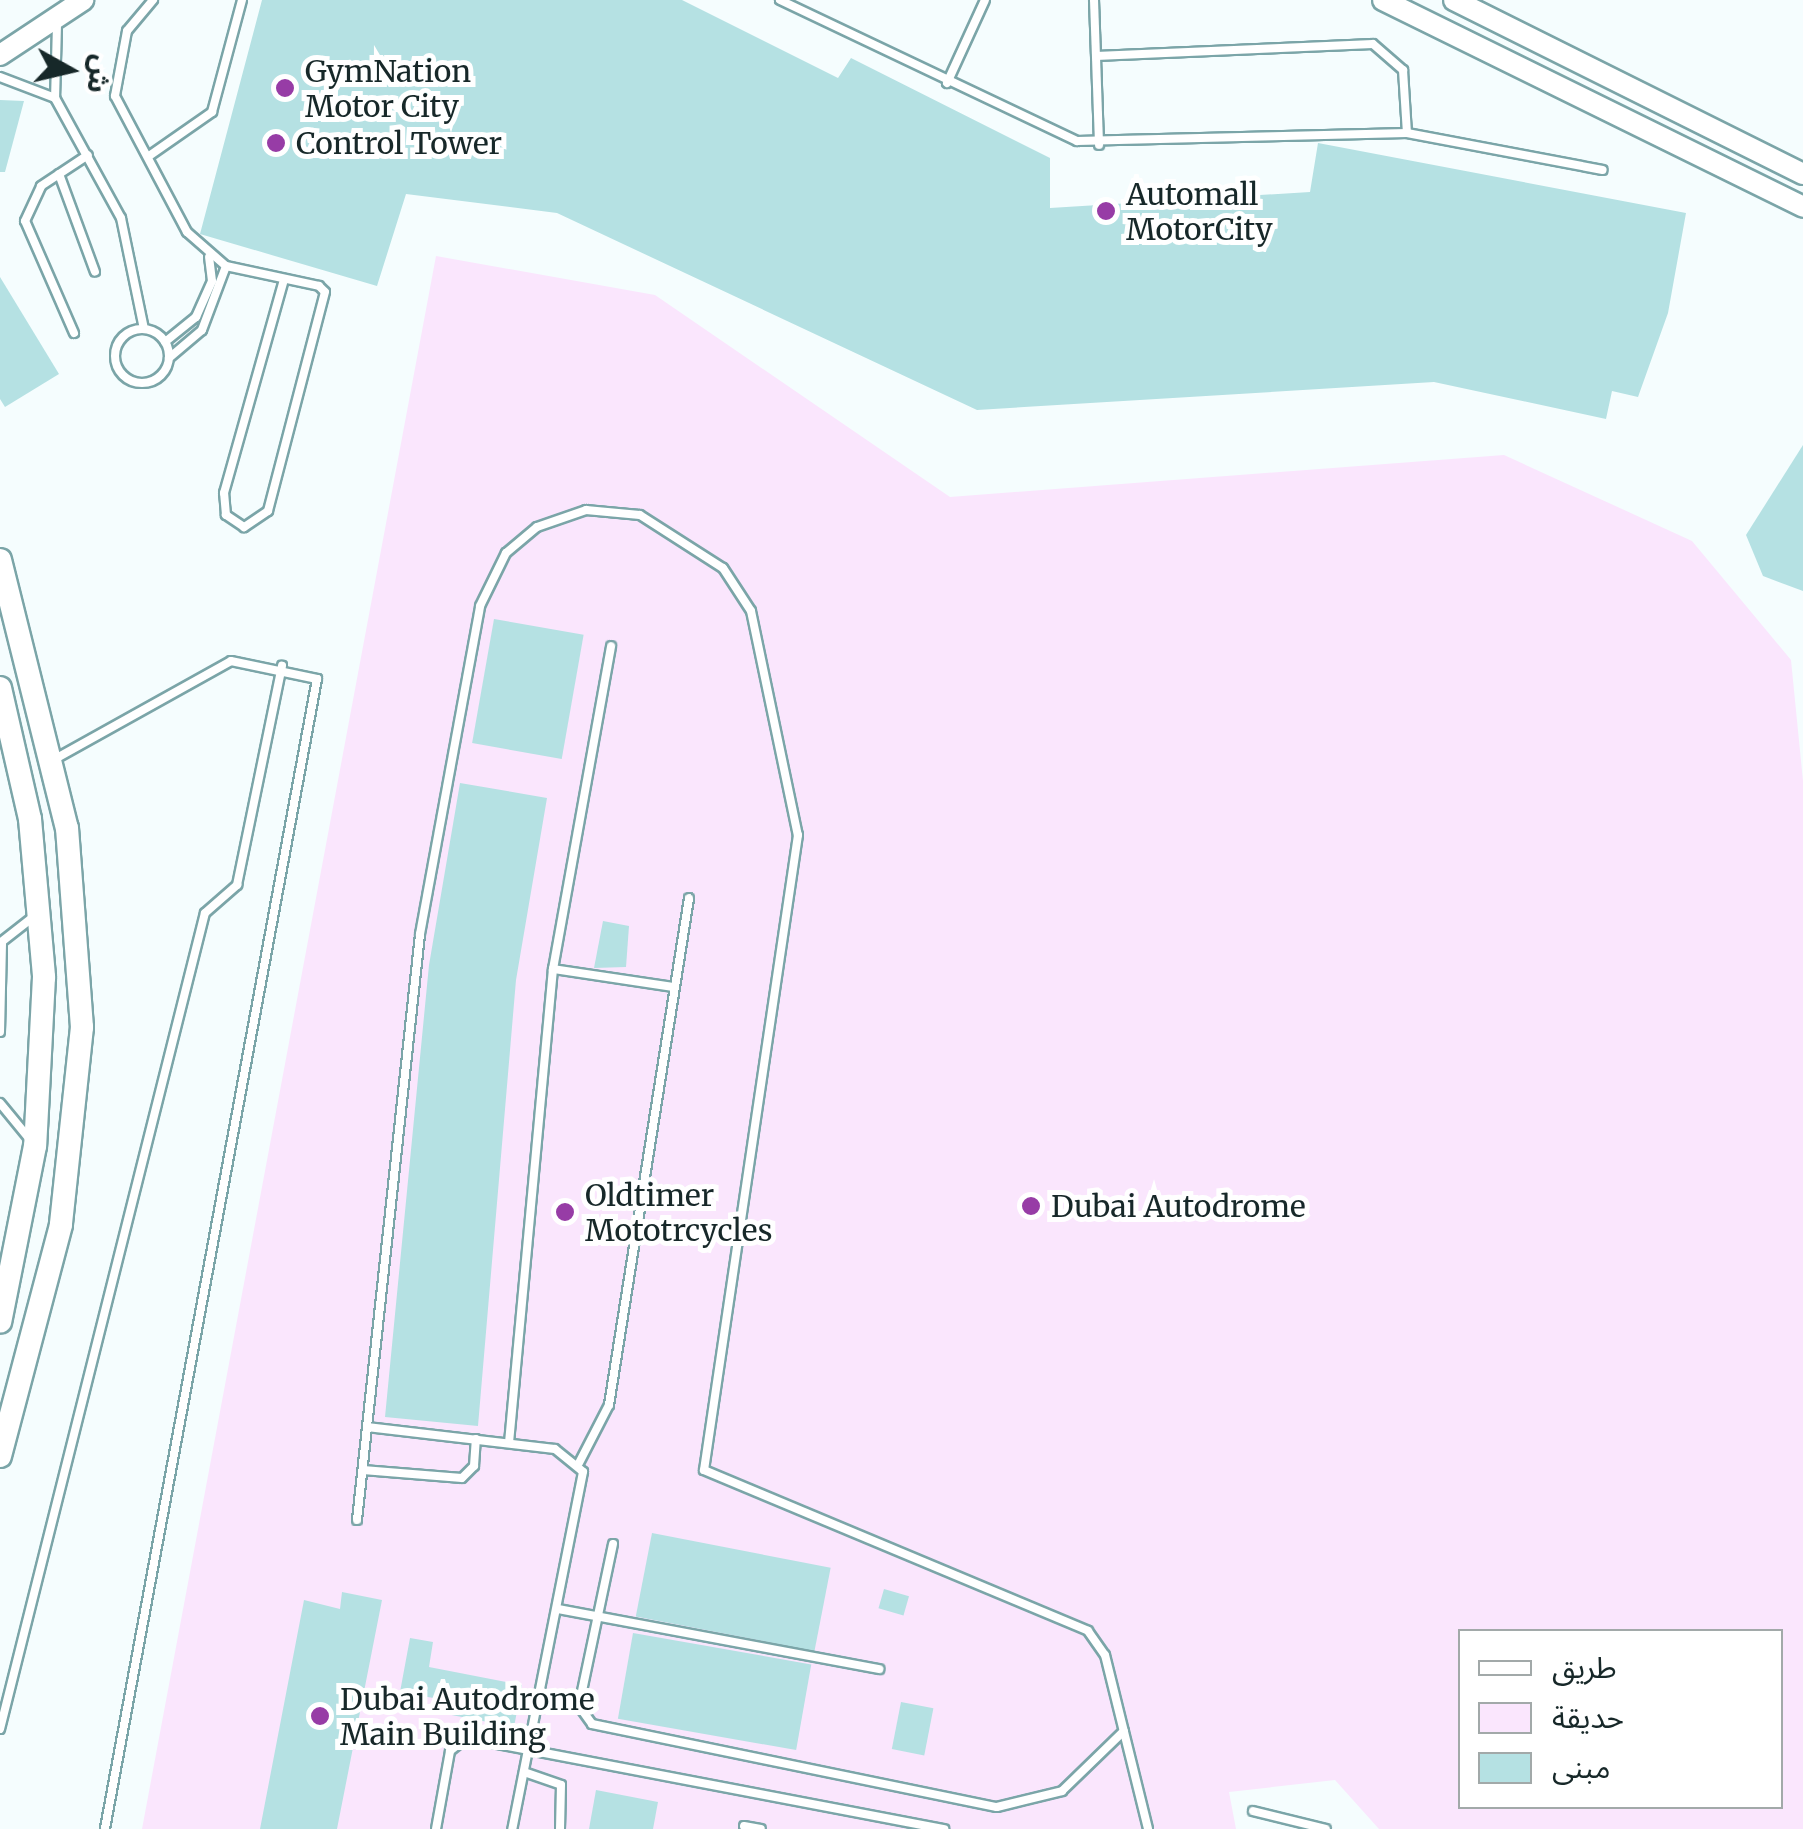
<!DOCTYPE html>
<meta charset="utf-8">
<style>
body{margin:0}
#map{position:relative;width:1803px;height:1829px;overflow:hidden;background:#f5fdfe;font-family:Merriweather,"Noto Sans Arabic",serif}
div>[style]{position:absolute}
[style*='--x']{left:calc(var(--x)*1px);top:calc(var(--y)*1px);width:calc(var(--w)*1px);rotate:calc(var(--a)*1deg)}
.green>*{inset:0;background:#fae6fd}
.building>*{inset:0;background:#b5e1e3;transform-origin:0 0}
.roads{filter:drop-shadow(2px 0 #7ba5a8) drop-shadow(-2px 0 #7ba5a8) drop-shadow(0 2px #7ba5a8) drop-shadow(0 -2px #7ba5a8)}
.service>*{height:8px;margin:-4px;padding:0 4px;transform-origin:4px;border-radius:4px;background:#fff}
.service>.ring{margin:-4px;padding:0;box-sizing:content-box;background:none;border:8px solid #fff;border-radius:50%}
.tertiary>*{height:20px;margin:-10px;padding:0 10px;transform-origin:10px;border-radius:10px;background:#fff}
.secondary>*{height:22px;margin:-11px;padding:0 11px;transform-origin:11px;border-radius:11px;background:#fff}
.dots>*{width:28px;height:28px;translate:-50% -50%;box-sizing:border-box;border:5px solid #fff;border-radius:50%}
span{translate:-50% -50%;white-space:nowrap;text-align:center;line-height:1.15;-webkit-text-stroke:10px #fff;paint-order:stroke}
.poi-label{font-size:30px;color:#172829}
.left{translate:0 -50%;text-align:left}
.legend{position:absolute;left:1458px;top:1629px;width:325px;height:180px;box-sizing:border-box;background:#fff;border:2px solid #a2a9a9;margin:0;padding:12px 18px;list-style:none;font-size:30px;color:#172829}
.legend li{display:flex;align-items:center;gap:20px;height:50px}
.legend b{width:50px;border:2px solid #a2a9a9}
.north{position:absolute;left:20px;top:20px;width:100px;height:100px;-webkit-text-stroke:8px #fff;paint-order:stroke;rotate:98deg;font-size:28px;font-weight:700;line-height:40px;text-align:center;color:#172829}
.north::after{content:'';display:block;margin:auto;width:35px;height:45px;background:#172829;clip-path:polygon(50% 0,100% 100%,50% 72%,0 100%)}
</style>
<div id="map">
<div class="green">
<i style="clip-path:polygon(evenodd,436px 256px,655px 295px,950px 497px,1504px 455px,1692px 541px,1791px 660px,1803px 781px,1803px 1829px,1379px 1829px,1335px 1780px,1229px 1792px,1236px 1829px,142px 1829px,436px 256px,1460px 1632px,1780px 1632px,1780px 1806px,1460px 1806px,1460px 1632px)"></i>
</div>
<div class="building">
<i style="clip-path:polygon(262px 0,682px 0,838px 78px,851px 58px,1050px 158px,1050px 208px,1310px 192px,1318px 143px,1686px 213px,1668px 313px,1638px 397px,1612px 391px,1606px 419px,1434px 382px,977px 410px,557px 213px,406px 194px,377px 286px,200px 234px)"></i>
<i style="clip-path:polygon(0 100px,24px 101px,5px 172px,0 172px)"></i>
<i style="clip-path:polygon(0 277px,59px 374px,5px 407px,0 399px)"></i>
<i style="clip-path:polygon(1803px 445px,1803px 591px,1763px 576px,1746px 535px)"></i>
<i style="left:494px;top:619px;width:91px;height:126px;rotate:10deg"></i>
<i style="clip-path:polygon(460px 783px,547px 798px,516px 980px,478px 1426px,385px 1417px,429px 965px)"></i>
<i style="clip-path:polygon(603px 921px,629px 926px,626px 967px,594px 968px)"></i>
<i style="left:652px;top:1533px;width:182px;height:85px;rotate:11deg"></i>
<i style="left:884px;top:1589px;width:26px;height:20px;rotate:16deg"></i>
<i style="clip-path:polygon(342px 1592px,382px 1600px,337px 1829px,260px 1829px,304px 1600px,340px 1609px)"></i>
<i style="left:633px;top:1633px;width:181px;height:87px;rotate:10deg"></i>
<i style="clip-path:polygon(410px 1638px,433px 1642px,429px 1667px,522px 1685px,514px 1727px,436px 1712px,439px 1699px,400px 1692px)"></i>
<i style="left:901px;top:1702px;width:33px;height:48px;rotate:11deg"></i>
<i style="clip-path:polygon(596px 1790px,658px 1802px,653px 1829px,589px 1829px)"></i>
</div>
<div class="roads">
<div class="service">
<i style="--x:153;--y:0;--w:40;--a:130"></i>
<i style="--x:127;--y:31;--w:66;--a:100.5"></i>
<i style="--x:115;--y:96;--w:154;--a:62.1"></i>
<i style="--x:187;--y:232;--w:52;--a:41.1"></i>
<i style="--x:226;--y:266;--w:95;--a:12.1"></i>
<i style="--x:319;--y:286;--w:8;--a:45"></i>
<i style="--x:325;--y:292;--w:226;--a:104.6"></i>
<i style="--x:268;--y:511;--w:29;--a:146"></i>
<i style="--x:244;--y:527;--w:22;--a:-146"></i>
<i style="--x:226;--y:515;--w:22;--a:-95"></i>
<i style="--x:224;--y:493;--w:222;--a:-74.3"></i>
<i style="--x:780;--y:0;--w:329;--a:25.4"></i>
<i style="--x:1077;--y:141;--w:330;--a:-1.4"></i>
<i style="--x:1407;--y:133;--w:199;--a:10.7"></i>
<i style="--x:1094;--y:0;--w:145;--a:88"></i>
<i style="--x:57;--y:24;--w:74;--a:91.5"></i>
<i style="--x:55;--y:98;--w:137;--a:61.2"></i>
<i style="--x:121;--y:218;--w:113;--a:78.3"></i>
<i style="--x:1096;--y:56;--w:277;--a:-2.5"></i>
<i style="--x:1373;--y:44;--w:40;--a:41"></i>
<i style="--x:1403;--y:70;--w:63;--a:86.4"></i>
<i style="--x:0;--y:77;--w:59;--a:20.9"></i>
<i style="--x:947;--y:83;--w:91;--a:-65.4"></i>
<i style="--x:149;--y:156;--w:77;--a:-34.9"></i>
<i style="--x:212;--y:112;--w:116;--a:-75"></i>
<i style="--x:59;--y:174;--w:104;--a:69.8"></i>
<i class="ring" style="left:115px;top:329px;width:46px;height:46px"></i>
<i style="--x:74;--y:333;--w:122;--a:-113.6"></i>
<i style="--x:25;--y:221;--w:38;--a:-65"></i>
<i style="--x:41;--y:186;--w:56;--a:-33.4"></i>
<i style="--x:165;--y:342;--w:40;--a:-39"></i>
<i style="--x:196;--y:317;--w:39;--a:-66"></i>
<i style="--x:212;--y:281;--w:24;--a:-97"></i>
<i style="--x:169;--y:358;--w:43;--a:-40.3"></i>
<i style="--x:202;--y:330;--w:68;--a:-69.4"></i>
<i style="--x:55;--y:759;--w:201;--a:-29.1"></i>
<i style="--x:231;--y:661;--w:88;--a:11.8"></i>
<i style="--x:317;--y:679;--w:1169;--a:100.45"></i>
<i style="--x:0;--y:943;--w:41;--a:-38"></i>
<i style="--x:553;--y:969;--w:121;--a:8.5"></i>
<i style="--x:0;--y:1032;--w:90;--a:-88.7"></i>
<i style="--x:0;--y:1103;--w:50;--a:50.6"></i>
<i style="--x:367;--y:1427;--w:189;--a:6.7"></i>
<i style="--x:555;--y:1449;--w:36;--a:39"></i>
<i style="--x:583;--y:1472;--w:364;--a:101.2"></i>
<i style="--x:509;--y:1443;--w:476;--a:-84.7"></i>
<i style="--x:553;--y:969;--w:328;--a:-79.8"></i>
<i style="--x:579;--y:1463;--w:65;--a:-62.7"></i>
<i style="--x:609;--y:1405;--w:513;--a:-81.03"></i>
<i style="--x:363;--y:1470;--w:99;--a:4.6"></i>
<i style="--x:462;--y:1478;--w:17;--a:-45"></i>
<i style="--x:474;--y:1466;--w:27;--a:-86"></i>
<i style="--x:357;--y:1520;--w:589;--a:-83.86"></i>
<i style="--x:420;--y:934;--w:333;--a:-79.6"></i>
<i style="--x:480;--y:606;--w:59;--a:-63.9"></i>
<i style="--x:506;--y:553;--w:40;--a:-40"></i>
<i style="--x:537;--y:527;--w:52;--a:-19.1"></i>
<i style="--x:586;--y:510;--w:54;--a:5.3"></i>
<i style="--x:640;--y:515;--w:98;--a:32.6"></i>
<i style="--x:723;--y:568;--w:51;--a:56.9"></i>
<i style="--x:751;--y:611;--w:229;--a:78.2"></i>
<i style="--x:798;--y:835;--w:642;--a:98.42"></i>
<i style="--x:704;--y:1470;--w:416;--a:22.7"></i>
<i style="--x:1088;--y:1631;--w:29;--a:55"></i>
<i style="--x:1105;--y:1655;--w:179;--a:76.1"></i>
<i style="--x:613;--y:1544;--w:166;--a:101.9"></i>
<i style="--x:579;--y:1706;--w:22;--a:54"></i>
<i style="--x:592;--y:1724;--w:413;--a:11.6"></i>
<i style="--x:997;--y:1807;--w:67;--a:-13.8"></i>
<i style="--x:1062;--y:1791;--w:86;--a:-44.1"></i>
<i style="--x:558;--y:1609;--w:327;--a:10.6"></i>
<i style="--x:0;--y:1729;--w:841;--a:-75.9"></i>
<i style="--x:205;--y:913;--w:43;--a:-41.2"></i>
<i style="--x:237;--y:885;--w:224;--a:-78.4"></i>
<i style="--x:524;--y:1772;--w:39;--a:19"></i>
<i style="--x:561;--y:1785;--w:44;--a:91.3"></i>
<i style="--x:1253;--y:1811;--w:75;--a:13.9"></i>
<i style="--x:744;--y:1826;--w:17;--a:10"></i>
<i style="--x:436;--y:1829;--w:79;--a:-79.8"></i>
<i style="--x:450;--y:1751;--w:21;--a:-39"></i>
<i style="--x:466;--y:1738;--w:487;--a:10.8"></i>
</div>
<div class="tertiary">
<i style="--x:1383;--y:0;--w:468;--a:26.2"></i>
<i style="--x:1454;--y:0;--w:390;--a:26.5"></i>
<i style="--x:0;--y:55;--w:100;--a:-33.5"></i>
</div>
<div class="secondary">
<i style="--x:0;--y:560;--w:276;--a:76"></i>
<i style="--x:67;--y:828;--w:200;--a:85.7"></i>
<i style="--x:82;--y:1027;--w:199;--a:96.1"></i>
<i style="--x:61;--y:1225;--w:239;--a:104.8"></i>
<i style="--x:0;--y:688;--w:134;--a:77.1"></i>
<i style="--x:30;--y:819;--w:159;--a:84.9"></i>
<i style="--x:44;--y:977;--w:169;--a:93"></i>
<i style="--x:35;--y:1146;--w:179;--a:101.2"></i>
</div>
</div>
<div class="dots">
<i style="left:285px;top:88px;background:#973ca6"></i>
<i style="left:276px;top:143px;background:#973ca6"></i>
<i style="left:1106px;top:211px;background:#973ca6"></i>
<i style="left:1031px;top:1206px;background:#973ca6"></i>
<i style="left:565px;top:1212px;background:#973ca6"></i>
<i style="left:320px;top:1716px;background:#973ca6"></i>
</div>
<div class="poi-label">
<span class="left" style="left:305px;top:88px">GymNation<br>Motor City</span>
<span class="left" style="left:296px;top:143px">Control Tower</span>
<span class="left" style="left:1126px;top:211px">Automall<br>MotorCity</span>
<span class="left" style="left:585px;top:1212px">Oldtimer<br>Mototrcycles</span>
<span class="left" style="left:1051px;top:1206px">Dubai Autodrome</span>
<span class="left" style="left:340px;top:1716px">Dubai Autodrome<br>Main Building</span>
</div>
<ul class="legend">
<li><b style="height:12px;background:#fff"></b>طريق</li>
<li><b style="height:28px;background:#fae6fd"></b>حديقة</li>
<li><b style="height:28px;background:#b5e1e3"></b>مبنى</li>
</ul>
<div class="north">ش</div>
</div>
